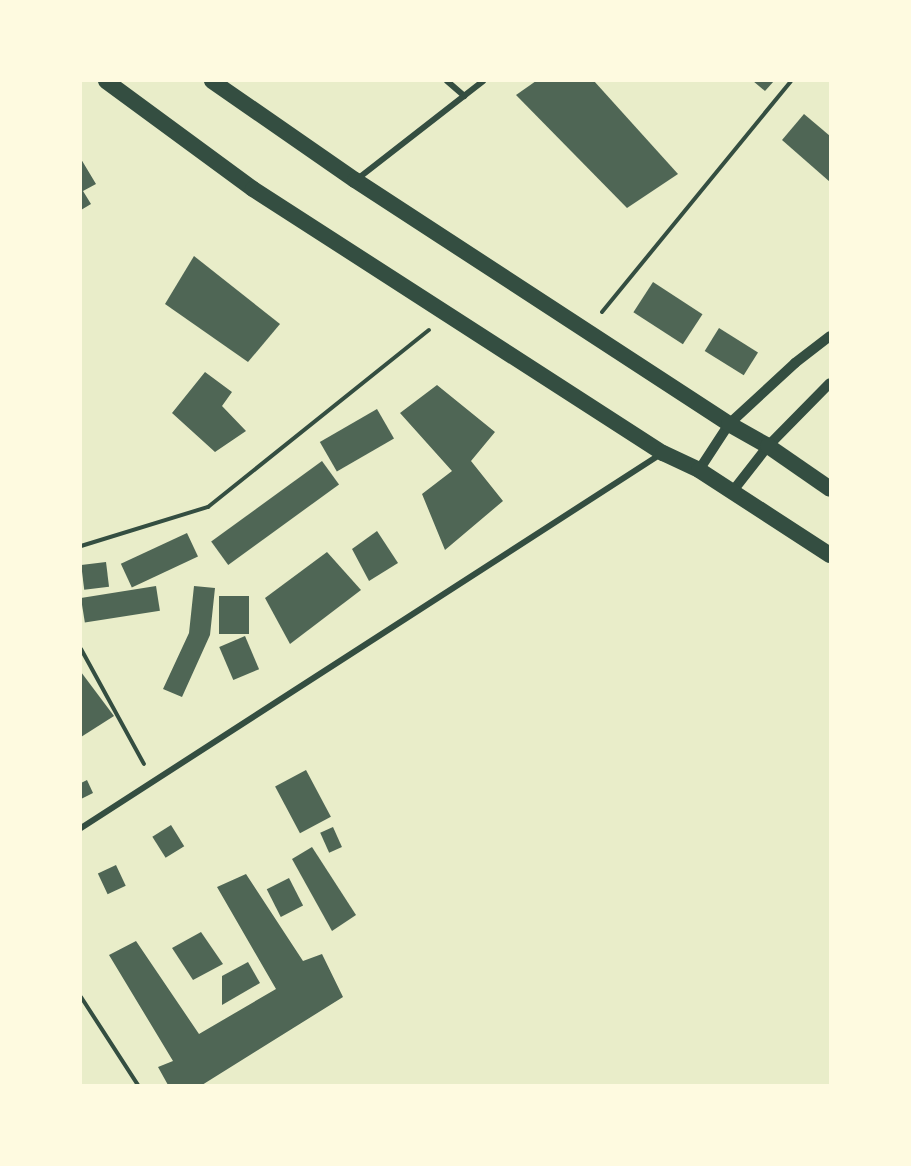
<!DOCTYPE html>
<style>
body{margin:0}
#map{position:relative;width:911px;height:1166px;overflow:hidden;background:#e9edc9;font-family:"Titillium Web",sans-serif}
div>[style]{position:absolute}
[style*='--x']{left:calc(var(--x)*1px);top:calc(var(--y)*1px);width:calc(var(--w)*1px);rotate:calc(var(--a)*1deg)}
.building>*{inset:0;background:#4f6655;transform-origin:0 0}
.path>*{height:4px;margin:-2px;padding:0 2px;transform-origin:2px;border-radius:2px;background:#344e41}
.minor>*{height:6px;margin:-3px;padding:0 3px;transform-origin:3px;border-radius:3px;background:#344e41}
.tertiary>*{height:10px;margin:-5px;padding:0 5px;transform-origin:5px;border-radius:5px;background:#344e41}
.trunk>*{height:16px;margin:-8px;padding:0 8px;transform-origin:8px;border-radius:8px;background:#344e41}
span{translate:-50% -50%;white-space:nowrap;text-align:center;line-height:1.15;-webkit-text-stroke:6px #fefae0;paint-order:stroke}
.frame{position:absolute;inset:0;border:82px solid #fefae0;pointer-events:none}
</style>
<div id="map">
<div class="building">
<i style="clip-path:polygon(536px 81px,594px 81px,678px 174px,627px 208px,516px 95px)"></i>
<i style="clip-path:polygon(753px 81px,774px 81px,765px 91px)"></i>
<i style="clip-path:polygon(804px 114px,830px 136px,830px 182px,782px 140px)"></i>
<i style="clip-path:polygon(81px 159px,96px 184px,83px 191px,91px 204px,81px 210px)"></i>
<i style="clip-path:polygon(194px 256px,280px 324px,248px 362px,165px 304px)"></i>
<i style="left:653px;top:282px;width:59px;height:36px;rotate:33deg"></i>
<i style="left:719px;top:328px;width:46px;height:27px;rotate:32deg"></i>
<i style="clip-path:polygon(205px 372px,232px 392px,222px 406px,246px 431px,215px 452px,172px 413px)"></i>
<i style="clip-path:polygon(437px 385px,495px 432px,471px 461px,503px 501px,445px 550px,422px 494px,452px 471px,400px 413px)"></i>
<i style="left:377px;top:409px;width:34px;height:66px;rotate:60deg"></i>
<i style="left:322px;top:461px;width:29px;height:137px;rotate:54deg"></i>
<i style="clip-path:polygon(377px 531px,398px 563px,369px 581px,352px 549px)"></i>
<i style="left:187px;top:533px;width:26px;height:73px;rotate:65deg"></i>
<i style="clip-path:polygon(327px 552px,361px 590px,290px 644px,265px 598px)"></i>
<i style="left:106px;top:562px;width:25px;height:25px;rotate:83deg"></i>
<i style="left:156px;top:586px;width:25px;height:76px;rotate:81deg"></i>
<i style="clip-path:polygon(194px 586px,215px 588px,210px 635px,182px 697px,163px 689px,189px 633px)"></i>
<i style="left:219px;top:596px;width:30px;height:38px"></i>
<i style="left:245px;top:636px;width:36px;height:28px;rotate:67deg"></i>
<i style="clip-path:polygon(81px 672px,114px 716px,81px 737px)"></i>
<i style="left:306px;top:770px;width:53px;height:35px;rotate:62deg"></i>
<i style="clip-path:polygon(87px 780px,93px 793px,81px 799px,81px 783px)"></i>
<i style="left:171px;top:825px;width:25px;height:22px;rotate:58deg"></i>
<i style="left:333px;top:827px;width:22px;height:14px;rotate:66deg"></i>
<i style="clip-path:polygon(312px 847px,356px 915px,332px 931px,292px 859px)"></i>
<i style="left:116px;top:865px;width:23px;height:20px;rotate:65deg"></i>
<i style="clip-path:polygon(246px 874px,303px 961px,322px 954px,343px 997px,202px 1085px,168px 1085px,158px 1067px,173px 1061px,109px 955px,136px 941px,199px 1034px,276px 989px,217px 887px)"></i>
<i style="left:289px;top:878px;width:31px;height:25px;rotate:63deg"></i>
<i style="clip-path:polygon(201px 932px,223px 964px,193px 980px,172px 948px)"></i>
<i style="clip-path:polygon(248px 962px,260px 983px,222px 1005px,222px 976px)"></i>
</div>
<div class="path">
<i style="--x:602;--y:312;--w:298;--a:-50.7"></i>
<i style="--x:81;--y:546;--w:133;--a:-17.1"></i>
<i style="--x:208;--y:507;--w:283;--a:-38.7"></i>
<i style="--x:81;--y:649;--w:131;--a:61.3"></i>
<i style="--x:81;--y:997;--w:105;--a:57.1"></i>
</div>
<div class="minor">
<i style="--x:447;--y:81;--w:23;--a:41"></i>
<i style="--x:356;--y:180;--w:161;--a:-37.9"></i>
<i style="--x:81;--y:828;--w:690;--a:-32.82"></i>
</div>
<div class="tertiary">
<i style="--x:699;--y:470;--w:55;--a:-56.9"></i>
<i style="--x:729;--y:424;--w:90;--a:-42.7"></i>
<i style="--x:795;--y:363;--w:44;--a:-37.6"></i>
<i style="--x:732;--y:492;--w:58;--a:-52"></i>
<i style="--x:768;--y:446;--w:88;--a:-45.5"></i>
</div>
<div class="trunk">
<i style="--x:106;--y:81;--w:182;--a:36.3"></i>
<i style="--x:253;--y:189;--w:488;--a:32.8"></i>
<i style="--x:663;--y:453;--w:40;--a:25"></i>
<i style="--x:699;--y:470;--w:156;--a:33"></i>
<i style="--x:212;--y:81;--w:174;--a:34.7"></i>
<i style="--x:355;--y:180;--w:447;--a:33.1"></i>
<i style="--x:729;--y:424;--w:45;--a:29.4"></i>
<i style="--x:768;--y:446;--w:75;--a:34.7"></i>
</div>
<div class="frame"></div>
</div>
